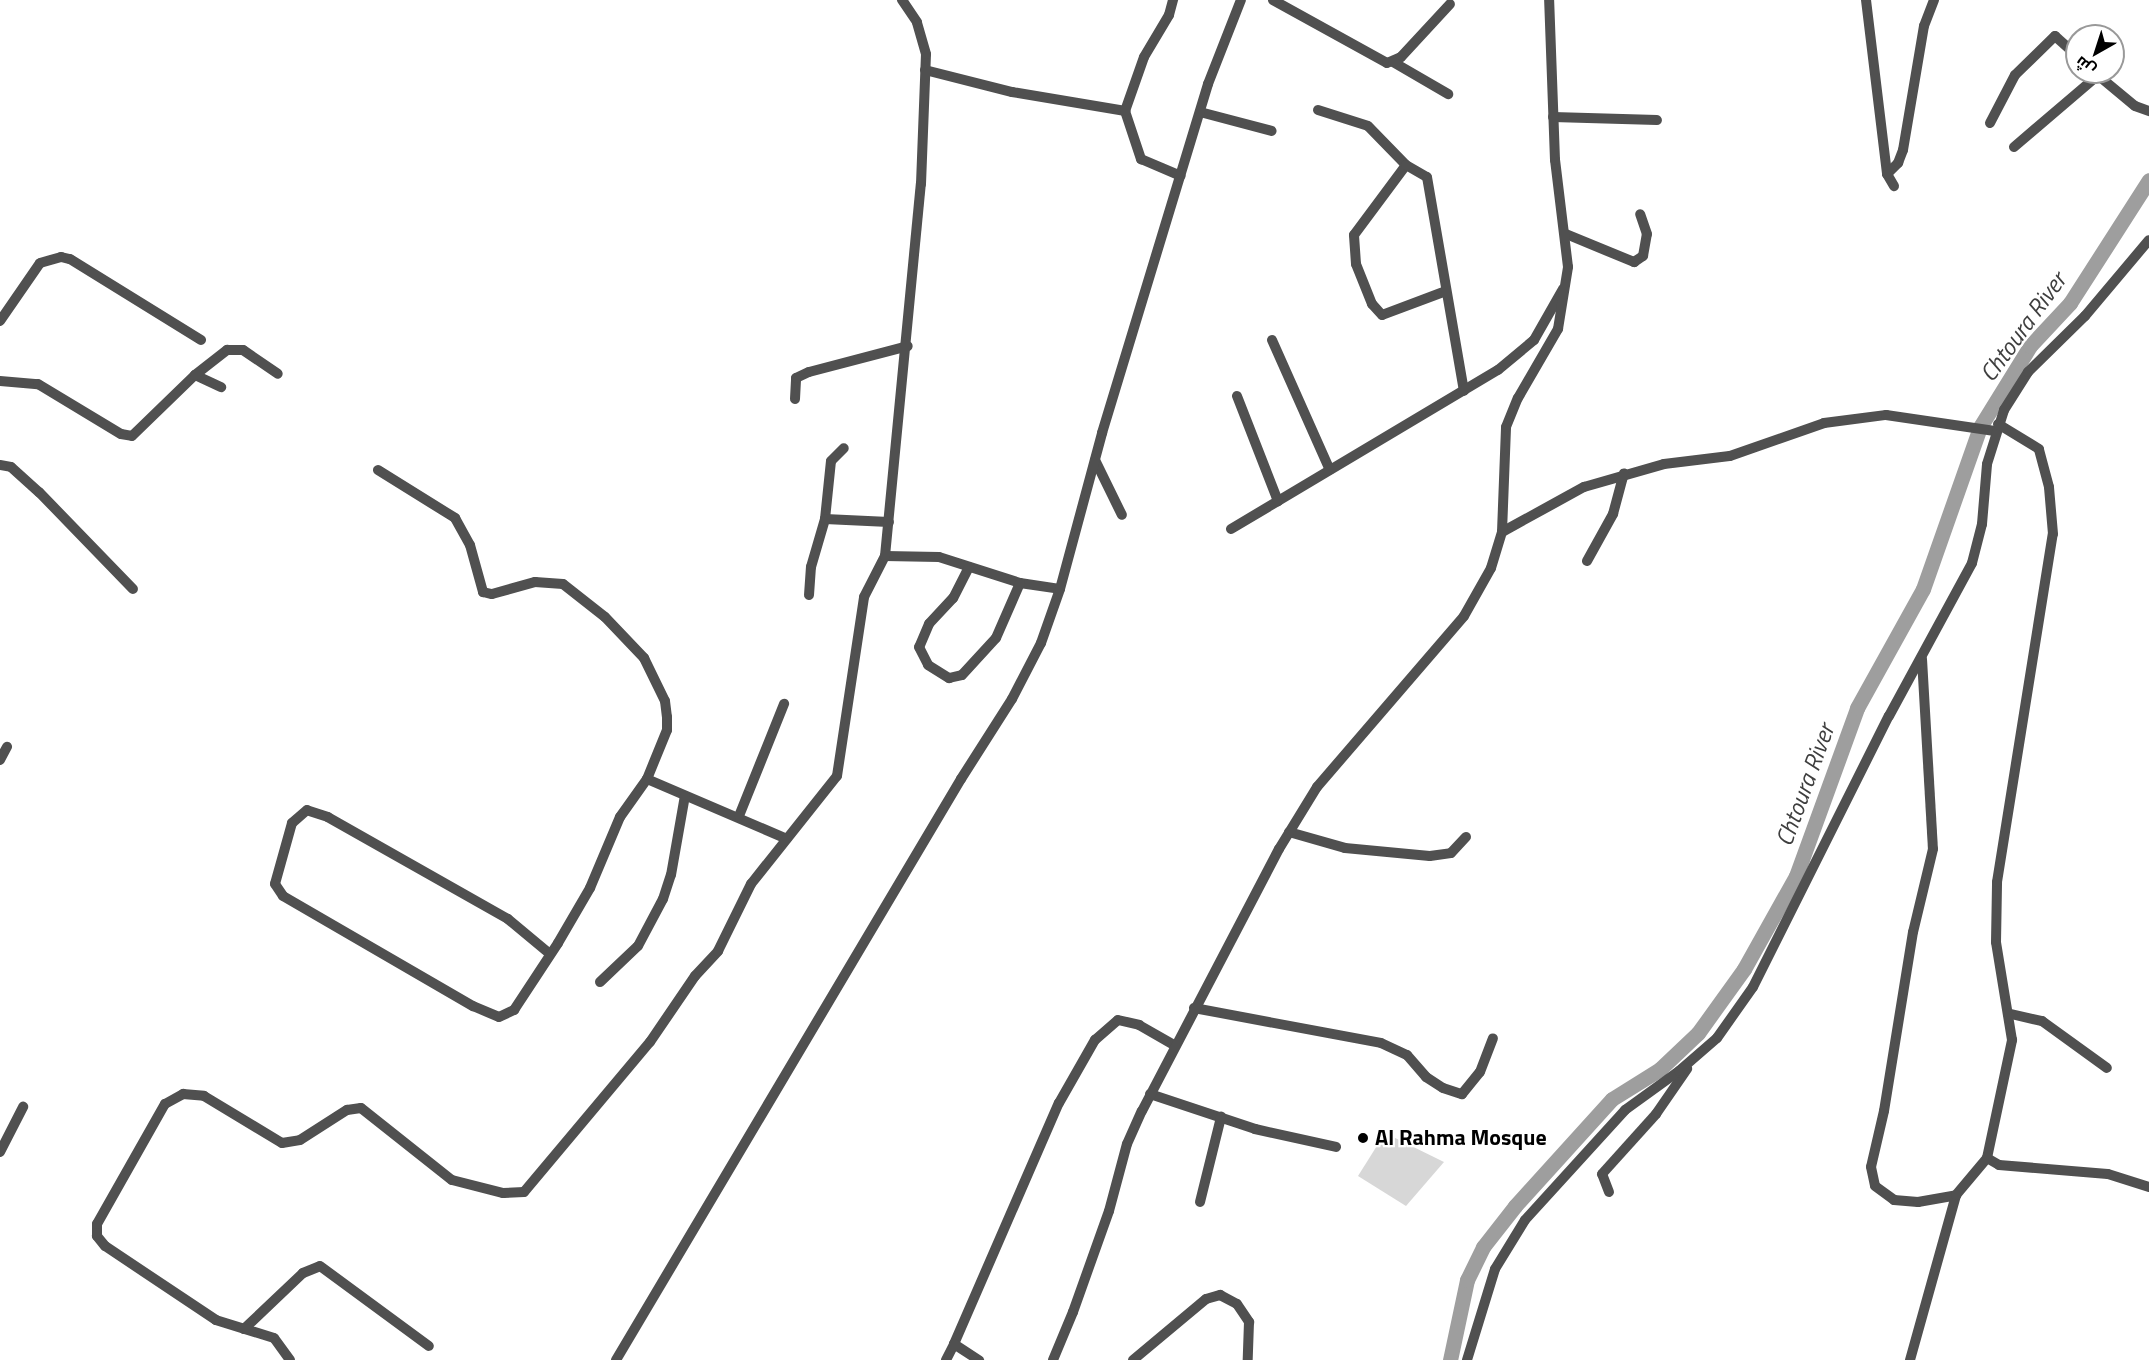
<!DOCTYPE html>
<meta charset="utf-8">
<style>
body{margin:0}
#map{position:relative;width:2149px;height:1360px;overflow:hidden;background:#fff;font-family:"Titillium Web",Cairo,sans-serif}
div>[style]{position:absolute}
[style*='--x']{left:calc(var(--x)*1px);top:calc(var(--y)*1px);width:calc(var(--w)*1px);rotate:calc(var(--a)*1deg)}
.green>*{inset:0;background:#d7d7d7}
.river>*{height:15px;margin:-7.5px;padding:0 7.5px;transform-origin:7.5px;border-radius:7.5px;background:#9e9e9e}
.minor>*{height:10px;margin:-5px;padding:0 5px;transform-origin:5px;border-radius:5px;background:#505050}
.dots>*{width:16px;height:16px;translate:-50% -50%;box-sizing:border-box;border:3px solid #fff;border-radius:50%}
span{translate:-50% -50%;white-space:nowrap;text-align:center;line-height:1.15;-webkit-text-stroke:4.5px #fff;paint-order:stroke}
.poi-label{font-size:22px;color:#000;font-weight:700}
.left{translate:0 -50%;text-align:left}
.water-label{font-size:24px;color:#3f3f3f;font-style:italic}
.north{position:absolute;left:2065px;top:24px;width:60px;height:60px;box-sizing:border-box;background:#fff;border:2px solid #999;border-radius:50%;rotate:219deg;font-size:16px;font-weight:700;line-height:24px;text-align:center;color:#000}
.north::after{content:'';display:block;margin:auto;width:21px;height:27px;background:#000;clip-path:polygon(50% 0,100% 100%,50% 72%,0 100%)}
</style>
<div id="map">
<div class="green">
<i style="clip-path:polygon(1385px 1133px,1444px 1162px,1406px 1206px,1358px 1176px)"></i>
</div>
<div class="river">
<i style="--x:1450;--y:1360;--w:82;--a:-78"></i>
<i style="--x:1467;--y:1280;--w:37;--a:-64"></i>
<i style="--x:1483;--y:1247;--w:52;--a:-52"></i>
<i style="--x:1515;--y:1206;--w:144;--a:-47.8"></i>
<i style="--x:1612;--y:1099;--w:57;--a:-32"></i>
<i style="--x:1660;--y:1069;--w:52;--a:-43.5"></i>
<i style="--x:1698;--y:1033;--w:79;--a:-54.3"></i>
<i style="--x:1744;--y:969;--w:107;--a:-60.8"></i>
<i style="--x:1796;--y:876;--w:179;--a:-70"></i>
<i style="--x:1857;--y:708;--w:136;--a:-61"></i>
<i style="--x:1923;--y:589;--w:172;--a:-70.6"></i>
<i style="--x:1980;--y:427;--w:95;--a:-58.3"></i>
<i style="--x:2030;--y:346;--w:59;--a:-47.1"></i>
<i style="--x:2070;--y:303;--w:146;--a:-57.3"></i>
</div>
<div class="minor">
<i style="--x:1273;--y:0;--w:130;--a:28.9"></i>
<i style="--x:1387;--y:63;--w:15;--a:-23"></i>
<i style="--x:1401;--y:57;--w:72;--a:-47.2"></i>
<i style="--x:1866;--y:0;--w:175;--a:83.1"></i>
<i style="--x:1887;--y:174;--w:14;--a:60"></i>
<i style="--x:1393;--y:62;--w:64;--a:30.2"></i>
<i style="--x:925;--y:70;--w:90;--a:14.2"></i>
<i style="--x:1012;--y:92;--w:115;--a:9.5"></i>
<i style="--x:1125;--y:111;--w:51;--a:71.6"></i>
<i style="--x:1141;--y:159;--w:43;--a:23"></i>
<i style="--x:2094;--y:72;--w:53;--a:39.7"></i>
<i style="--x:2135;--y:106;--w:15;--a:20"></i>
<i style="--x:1318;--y:110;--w:52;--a:17.7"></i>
<i style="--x:1368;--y:126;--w:54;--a:45.7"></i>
<i style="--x:1125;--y:111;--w:57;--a:-70.6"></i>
<i style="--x:1144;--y:57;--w:49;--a:-59.2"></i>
<i style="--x:1169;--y:15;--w:16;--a:-75"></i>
<i style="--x:1200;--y:112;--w:74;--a:14.8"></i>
<i style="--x:1553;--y:117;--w:104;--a:1.7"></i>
<i style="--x:1990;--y:123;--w:54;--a:-62.5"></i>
<i style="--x:2015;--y:75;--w:56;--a:-44.3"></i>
<i style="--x:2055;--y:36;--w:30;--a:42"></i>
<i style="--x:2014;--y:147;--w:109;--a:-40.5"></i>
<i style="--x:1887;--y:174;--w:16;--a:-45"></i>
<i style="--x:1898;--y:163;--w:14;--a:-69"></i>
<i style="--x:1903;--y:150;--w:126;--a:-80.4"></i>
<i style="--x:1924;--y:26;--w:28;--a:-69"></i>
<i style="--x:1566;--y:234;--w:74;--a:22.4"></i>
<i style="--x:1634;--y:262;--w:11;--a:-34"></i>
<i style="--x:1643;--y:256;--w:22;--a:-80"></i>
<i style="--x:1647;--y:234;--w:21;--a:-109"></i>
<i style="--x:1446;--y:291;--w:68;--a:159.4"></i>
<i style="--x:1382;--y:315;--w:15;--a:-132"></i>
<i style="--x:1372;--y:304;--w:43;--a:-111.8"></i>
<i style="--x:1356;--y:264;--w:29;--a:-94"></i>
<i style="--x:1354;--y:235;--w:87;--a:-53.4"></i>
<i style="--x:1406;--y:165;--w:24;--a:30"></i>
<i style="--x:1427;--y:177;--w:217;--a:80.2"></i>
<i style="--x:0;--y:321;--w:70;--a:-55.4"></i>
<i style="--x:40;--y:263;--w:22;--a:-16"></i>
<i style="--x:61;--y:257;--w:9;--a:13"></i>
<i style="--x:70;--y:259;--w:154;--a:31.7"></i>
<i style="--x:1272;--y:340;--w:142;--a:66"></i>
<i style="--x:195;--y:375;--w:29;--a:25"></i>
<i style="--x:0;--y:381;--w:38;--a:5"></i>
<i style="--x:38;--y:384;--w:97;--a:31.1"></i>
<i style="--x:121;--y:434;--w:11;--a:10"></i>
<i style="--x:132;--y:436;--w:88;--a:-44.1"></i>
<i style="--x:195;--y:375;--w:41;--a:-38"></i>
<i style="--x:227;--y:350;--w:16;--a:0"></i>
<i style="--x:243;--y:350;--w:42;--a:34.4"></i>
<i style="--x:1237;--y:396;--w:113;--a:68.7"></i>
<i style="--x:795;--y:399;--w:21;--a:-87"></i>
<i style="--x:796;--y:378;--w:14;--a:-25"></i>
<i style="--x:809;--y:372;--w:102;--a:-14.7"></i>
<i style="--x:1095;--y:460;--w:61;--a:63.9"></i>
<i style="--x:0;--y:465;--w:11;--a:10"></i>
<i style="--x:11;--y:467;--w:38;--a:42"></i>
<i style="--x:39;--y:492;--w:135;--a:45.9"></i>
<i style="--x:378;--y:470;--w:91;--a:31.9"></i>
<i style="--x:455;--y:518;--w:31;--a:61"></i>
<i style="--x:470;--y:545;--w:49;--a:74.5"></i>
<i style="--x:483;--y:592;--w:9;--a:13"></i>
<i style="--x:492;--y:594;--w:45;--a:-15.6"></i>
<i style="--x:535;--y:582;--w:28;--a:4"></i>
<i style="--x:563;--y:584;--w:53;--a:38.2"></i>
<i style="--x:605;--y:617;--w:57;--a:46.4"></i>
<i style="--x:644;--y:658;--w:48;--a:64"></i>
<i style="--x:665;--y:701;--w:16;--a:83"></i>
<i style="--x:667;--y:717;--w:13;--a:90"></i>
<i style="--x:667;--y:730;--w:53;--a:112.2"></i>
<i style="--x:647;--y:779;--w:152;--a:23.2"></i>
<i style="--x:825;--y:519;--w:58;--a:-84.1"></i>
<i style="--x:831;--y:461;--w:18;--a:-45"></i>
<i style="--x:1231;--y:529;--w:311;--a:-30.8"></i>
<i style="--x:1498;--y:370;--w:47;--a:-39.8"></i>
<i style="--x:1534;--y:340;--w:59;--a:-60.4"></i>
<i style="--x:1502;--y:532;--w:94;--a:-28.8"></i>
<i style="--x:1584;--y:487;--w:83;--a:-16"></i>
<i style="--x:1664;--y:464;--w:66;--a:-6.9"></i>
<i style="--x:1730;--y:456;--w:100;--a:-19.3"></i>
<i style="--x:1824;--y:423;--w:63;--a:-7.4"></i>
<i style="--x:1886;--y:415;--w:110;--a:8.4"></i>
<i style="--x:885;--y:556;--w:54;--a:1.1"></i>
<i style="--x:939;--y:557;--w:85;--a:17.8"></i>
<i style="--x:1020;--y:583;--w:40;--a:8.5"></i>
<i style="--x:1587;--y:561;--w:54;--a:-61"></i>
<i style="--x:1613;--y:514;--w:42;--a:-75"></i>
<i style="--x:969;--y:567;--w:35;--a:117"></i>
<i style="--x:953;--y:598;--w:35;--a:133"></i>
<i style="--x:929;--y:624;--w:25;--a:113"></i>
<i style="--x:919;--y:647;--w:20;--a:63"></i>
<i style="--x:928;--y:665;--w:25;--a:32"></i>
<i style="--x:949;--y:678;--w:13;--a:-13"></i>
<i style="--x:962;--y:675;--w:50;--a:-47.4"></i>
<i style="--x:996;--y:638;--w:60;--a:-66.4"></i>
<i style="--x:809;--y:595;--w:28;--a:-86"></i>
<i style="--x:811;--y:567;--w:50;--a:-73.7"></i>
<i style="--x:825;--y:519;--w:64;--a:2.7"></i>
<i style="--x:1922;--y:659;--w:190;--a:86.7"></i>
<i style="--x:1933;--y:849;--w:85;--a:103.5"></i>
<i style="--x:1913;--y:932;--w:181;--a:99.2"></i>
<i style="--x:1884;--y:1111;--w:57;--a:103.1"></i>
<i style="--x:1871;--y:1167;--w:19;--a:78"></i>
<i style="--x:1875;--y:1186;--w:24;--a:36"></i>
<i style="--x:1894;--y:1200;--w:24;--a:5"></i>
<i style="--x:1918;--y:1202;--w:39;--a:-10"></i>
<i style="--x:0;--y:760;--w:15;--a:-62"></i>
<i style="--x:739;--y:816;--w:121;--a:-68.1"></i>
<i style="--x:1289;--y:832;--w:58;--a:15.9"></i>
<i style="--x:1345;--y:848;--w:85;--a:5.4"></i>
<i style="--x:1430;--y:856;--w:21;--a:-8"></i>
<i style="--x:1451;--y:853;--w:22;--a:-47"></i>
<i style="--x:550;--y:954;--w:55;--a:-140.2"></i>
<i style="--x:508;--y:919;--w:207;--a:-150.5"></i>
<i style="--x:328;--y:817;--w:22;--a:-162"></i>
<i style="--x:307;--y:810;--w:20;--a:139"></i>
<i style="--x:292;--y:823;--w:63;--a:105.6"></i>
<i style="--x:275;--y:884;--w:14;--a:56"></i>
<i style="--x:283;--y:896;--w:220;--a:30.1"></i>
<i style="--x:473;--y:1006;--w:28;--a:23"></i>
<i style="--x:499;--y:1017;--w:17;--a:-25"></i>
<i style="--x:514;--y:1010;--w:80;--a:-56.7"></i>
<i style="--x:558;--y:943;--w:64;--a:-59.8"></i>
<i style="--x:590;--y:888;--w:77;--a:-67.1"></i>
<i style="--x:620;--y:817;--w:47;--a:-54.6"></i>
<i style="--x:600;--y:982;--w:52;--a:-43.5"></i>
<i style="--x:638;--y:946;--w:53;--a:-62"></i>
<i style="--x:663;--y:899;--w:25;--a:-72"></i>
<i style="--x:671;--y:875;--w:80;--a:-80"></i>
<i style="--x:1194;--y:1008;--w:190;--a:10.6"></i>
<i style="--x:1381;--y:1043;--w:29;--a:25"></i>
<i style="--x:1407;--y:1055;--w:29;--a:49"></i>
<i style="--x:1426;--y:1077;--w:20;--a:33"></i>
<i style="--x:1443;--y:1088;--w:20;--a:18"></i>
<i style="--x:1462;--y:1094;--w:28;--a:-51"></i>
<i style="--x:1480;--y:1072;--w:36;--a:-69"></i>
<i style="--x:2011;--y:1014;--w:32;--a:13"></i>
<i style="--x:2042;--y:1021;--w:80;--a:35.9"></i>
<i style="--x:1150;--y:1094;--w:111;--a:18.4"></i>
<i style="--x:1255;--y:1129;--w:83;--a:12.5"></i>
<i style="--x:0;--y:1152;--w:51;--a:-62.9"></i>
<i style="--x:1987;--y:1158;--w:14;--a:30"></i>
<i style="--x:1999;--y:1165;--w:109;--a:4.7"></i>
<i style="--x:2108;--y:1174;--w:43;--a:17.6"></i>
<i style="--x:1609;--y:1192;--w:19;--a:-111"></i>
<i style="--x:1602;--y:1174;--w:81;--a:-48"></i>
<i style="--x:1656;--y:1114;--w:55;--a:-55.4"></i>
<i style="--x:1200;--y:1202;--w:88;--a:-76.1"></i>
<i style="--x:244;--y:1329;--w:81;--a:-43.5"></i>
<i style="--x:303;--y:1273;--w:18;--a:-22"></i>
<i style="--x:320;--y:1266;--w:135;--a:36.3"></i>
<i style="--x:954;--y:1344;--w:263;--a:-66.5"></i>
<i style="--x:1059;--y:1103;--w:73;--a:-60.3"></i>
<i style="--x:1095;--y:1040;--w:30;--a:-41"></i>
<i style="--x:1118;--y:1020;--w:22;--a:13"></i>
<i style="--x:1139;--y:1025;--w:40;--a:29.7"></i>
<i style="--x:290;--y:1360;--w:27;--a:-126"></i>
<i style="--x:274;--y:1338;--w:61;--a:-162.8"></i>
<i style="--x:216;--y:1320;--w:133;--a:-146.3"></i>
<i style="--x:105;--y:1246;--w:13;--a:-129"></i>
<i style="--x:97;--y:1236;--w:12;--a:-90"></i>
<i style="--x:97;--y:1224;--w:138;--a:-60.5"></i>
<i style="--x:165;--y:1104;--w:21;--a:-29"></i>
<i style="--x:183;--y:1094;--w:21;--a:5"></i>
<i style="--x:204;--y:1096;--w:91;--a:31.1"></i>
<i style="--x:282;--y:1143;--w:18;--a:-9"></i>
<i style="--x:300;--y:1140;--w:56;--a:-32.6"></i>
<i style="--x:347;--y:1110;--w:14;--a:-8"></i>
<i style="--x:361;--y:1108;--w:116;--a:38.4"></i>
<i style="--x:452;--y:1180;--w:53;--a:14.3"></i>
<i style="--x:503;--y:1193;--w:21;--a:-3"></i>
<i style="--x:524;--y:1192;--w:196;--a:-50"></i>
<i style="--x:650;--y:1042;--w:80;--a:-55.7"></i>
<i style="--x:695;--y:976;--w:34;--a:-47"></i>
<i style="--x:718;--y:951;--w:75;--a:-63.8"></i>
<i style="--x:751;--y:884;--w:138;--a:-51.5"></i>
<i style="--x:837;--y:776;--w:181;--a:-81.4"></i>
<i style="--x:864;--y:597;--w:46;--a:-62.9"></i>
<i style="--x:885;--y:556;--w:374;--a:-84.5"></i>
<i style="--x:921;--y:184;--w:130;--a:-87.8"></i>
<i style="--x:926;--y:54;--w:33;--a:-106"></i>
<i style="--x:917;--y:22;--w:27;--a:-124"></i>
<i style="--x:616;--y:1360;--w:676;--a:-59.3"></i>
<i style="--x:961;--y:779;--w:95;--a:-57.5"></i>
<i style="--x:1012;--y:699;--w:63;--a:-62.6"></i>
<i style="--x:1041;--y:643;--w:57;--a:-70.6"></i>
<i style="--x:1060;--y:589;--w:162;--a:-74.9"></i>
<i style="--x:1102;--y:433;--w:365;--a:-73.1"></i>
<i style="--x:1208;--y:84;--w:90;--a:-68.6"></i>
<i style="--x:946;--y:1360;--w:18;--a:-63"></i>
<i style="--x:954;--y:1344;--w:30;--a:33"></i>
<i style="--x:1053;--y:1360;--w:52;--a:-67.4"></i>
<i style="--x:1073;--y:1312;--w:107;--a:-70.4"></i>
<i style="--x:1109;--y:1211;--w:69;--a:-75"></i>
<i style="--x:1127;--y:1144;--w:36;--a:-66"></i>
<i style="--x:1142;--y:1111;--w:296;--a:-62.4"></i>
<i style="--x:1279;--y:849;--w:73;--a:-58.5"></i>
<i style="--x:1317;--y:787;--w:225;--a:-49.3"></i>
<i style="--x:1464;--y:616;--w:55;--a:-60.6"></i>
<i style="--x:1491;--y:568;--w:38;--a:-73"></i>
<i style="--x:1502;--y:532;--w:105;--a:-87.8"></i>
<i style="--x:1506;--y:427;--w:31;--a:-68"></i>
<i style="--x:1518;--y:398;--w:80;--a:-59.9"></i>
<i style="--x:1558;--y:329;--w:63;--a:-80.8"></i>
<i style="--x:1568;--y:267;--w:108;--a:-96.9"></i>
<i style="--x:1555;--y:160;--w:160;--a:-92.1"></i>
<i style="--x:1133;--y:1360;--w:95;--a:-39.9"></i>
<i style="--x:1206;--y:1299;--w:15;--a:-16"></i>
<i style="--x:1220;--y:1295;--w:19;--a:28"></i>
<i style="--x:1237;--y:1304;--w:22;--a:56"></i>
<i style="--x:1249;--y:1322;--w:38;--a:92"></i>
<i style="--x:1467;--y:1360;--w:95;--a:-72.9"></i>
<i style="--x:1495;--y:1269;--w:57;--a:-58.5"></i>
<i style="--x:1525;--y:1220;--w:149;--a:-47.7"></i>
<i style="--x:1625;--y:1110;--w:67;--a:-35.8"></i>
<i style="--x:1679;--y:1071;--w:50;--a:-41"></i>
<i style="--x:1717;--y:1038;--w:62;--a:-54.8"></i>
<i style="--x:1753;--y:987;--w:303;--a:-63.4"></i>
<i style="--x:1889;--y:716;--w:174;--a:-61.5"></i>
<i style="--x:1972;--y:563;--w:40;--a:-75.6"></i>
<i style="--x:1982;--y:524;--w:60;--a:-85.2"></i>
<i style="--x:1987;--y:464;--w:57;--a:-72.5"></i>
<i style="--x:2004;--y:410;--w:45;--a:-57.7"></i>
<i style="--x:2028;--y:372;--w:80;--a:-44.5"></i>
<i style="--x:2085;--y:316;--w:99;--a:-49.9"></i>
<i style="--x:1910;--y:1360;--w:171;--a:-74.4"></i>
<i style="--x:1956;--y:1195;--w:48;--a:-50"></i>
<i style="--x:1987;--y:1158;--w:121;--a:-78"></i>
<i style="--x:2012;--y:1040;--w:99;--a:-99.3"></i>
<i style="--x:1996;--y:942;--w:60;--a:-89"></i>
<i style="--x:1997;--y:882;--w:352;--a:-80.9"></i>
<i style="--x:2053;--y:534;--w:47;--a:-94.9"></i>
<i style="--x:2049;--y:487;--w:39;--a:-105"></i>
<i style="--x:2039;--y:449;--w:48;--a:-148.6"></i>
</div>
<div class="dots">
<i style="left:1363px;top:1138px;background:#000"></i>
</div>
<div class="poi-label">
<span class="left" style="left:1375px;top:1138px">Al Rahma Mosque</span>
</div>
<div class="water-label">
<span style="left:2023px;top:327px;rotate:-54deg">Chtoura River</span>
<span style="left:1805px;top:785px;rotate:-70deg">Chtoura River</span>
</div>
<div class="north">ش</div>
</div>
